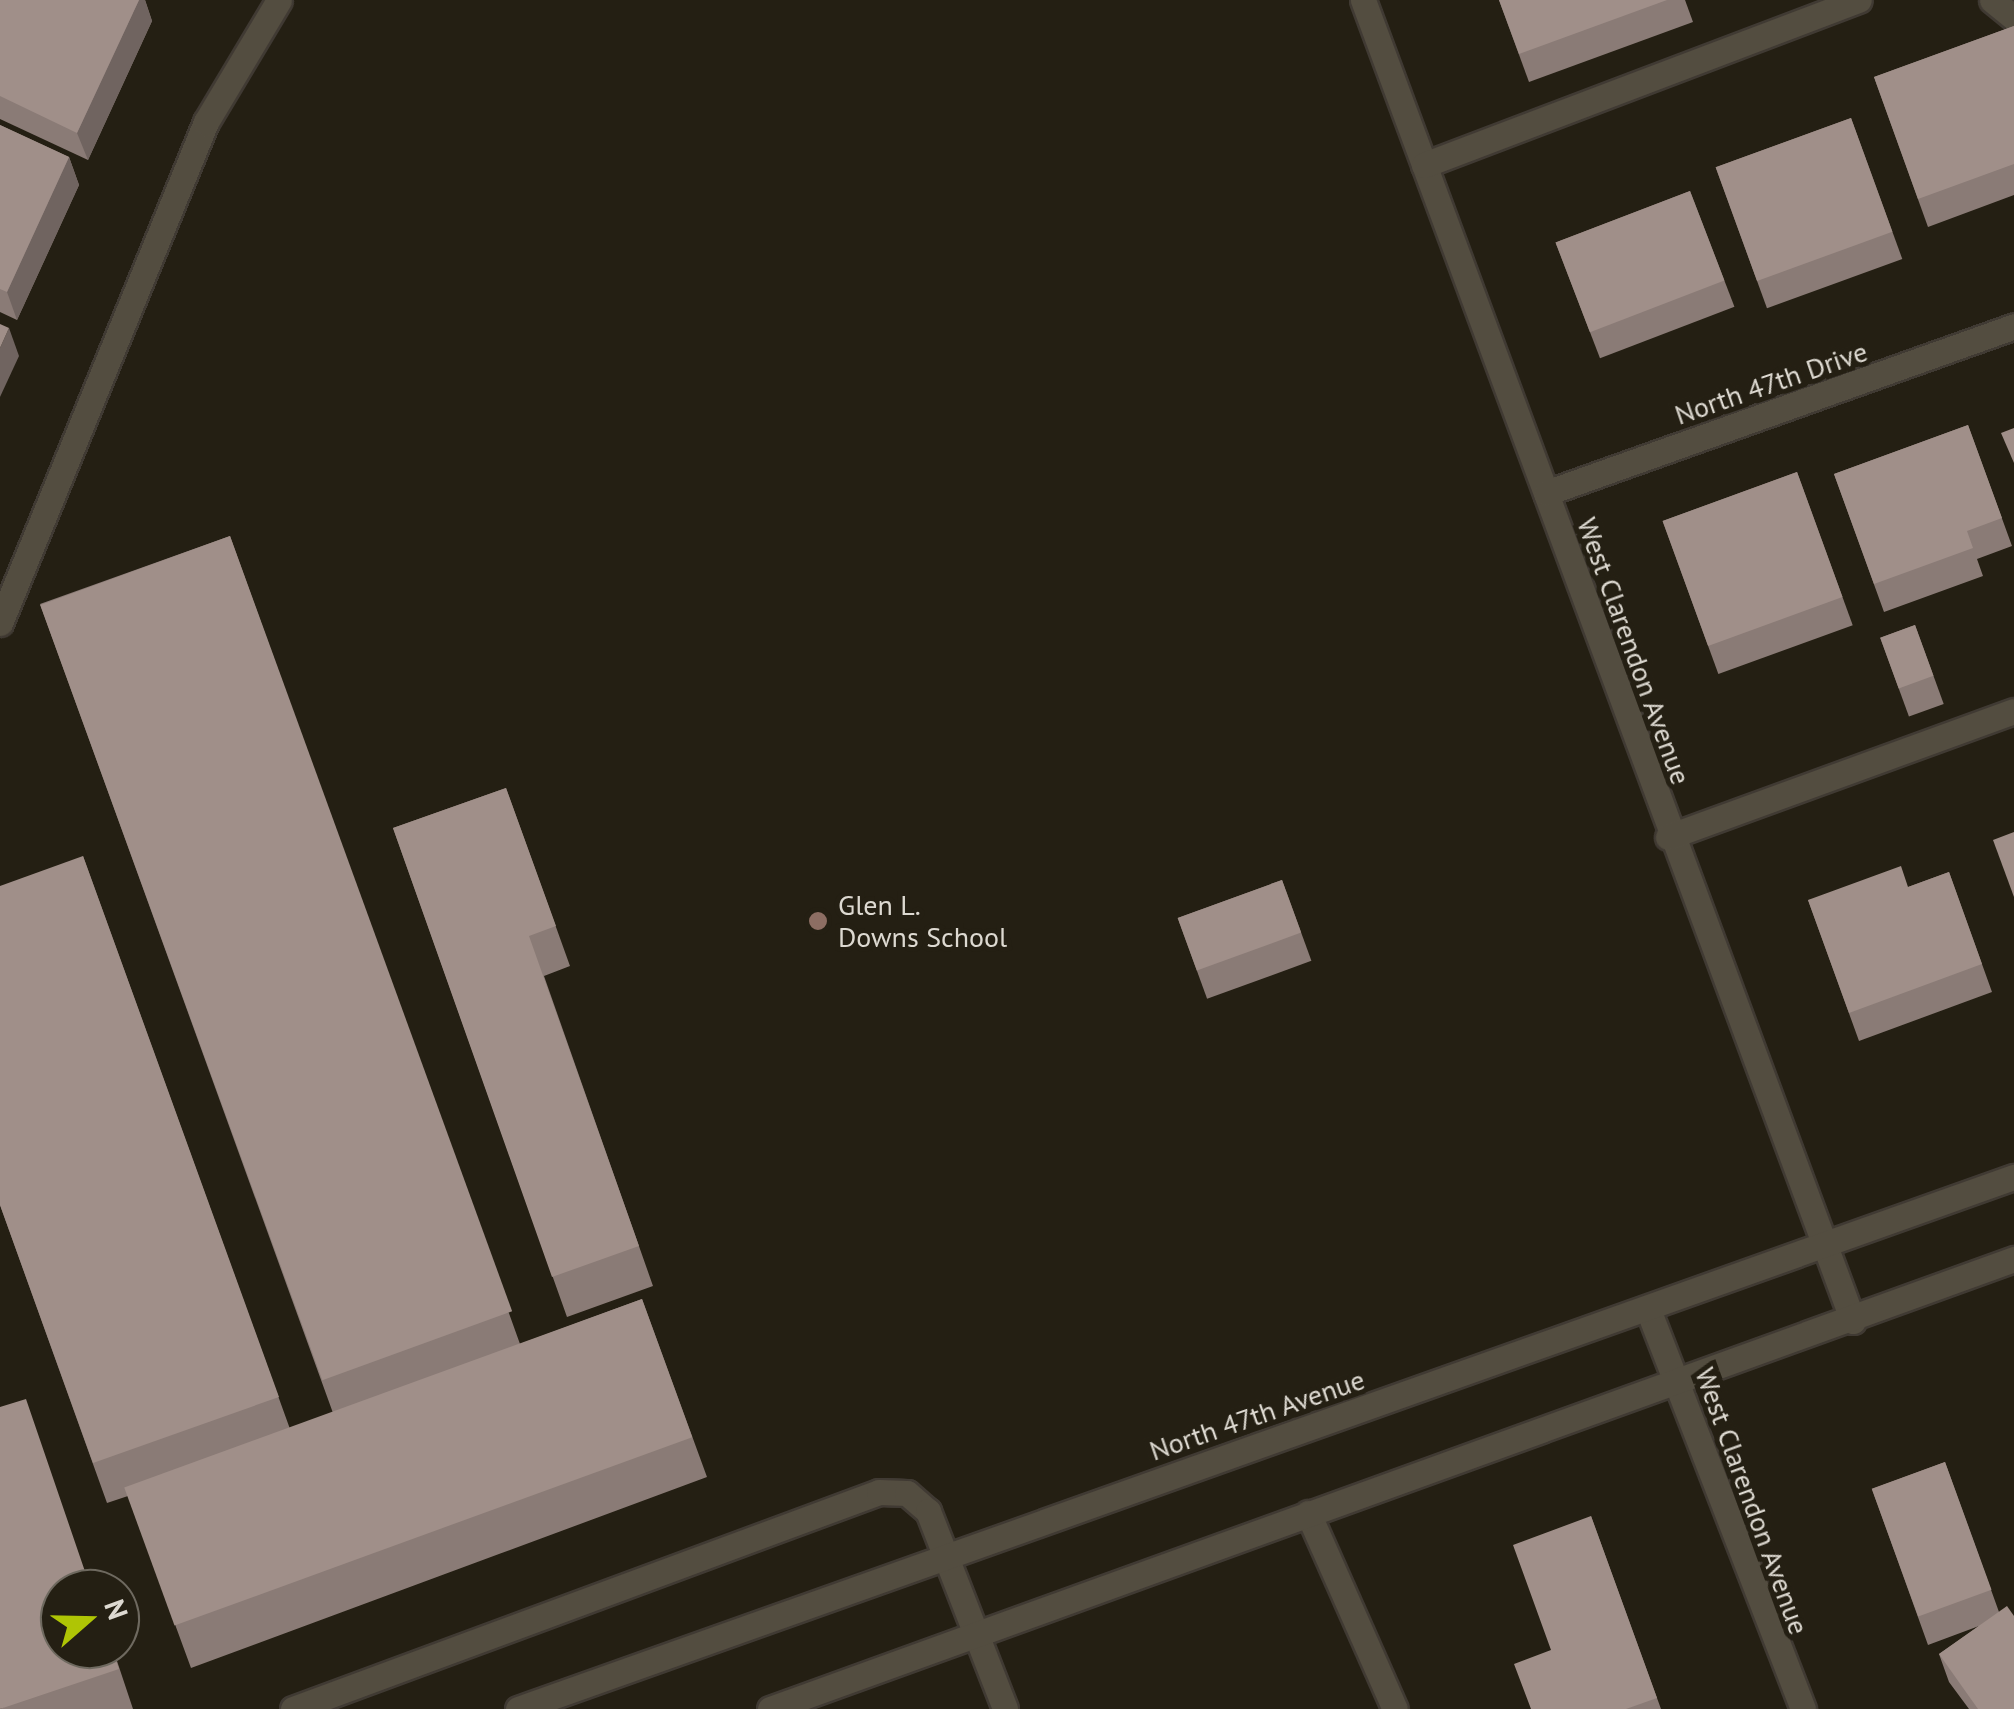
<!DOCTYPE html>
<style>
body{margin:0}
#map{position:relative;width:2014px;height:1709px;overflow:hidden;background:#241f13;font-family:"PT Sans",sans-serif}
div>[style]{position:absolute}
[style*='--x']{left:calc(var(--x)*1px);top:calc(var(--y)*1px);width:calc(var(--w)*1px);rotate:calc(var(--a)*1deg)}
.roads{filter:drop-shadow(2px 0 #403a33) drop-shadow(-2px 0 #403a33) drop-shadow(0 2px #403a33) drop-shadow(0 -2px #403a33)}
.minor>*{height:25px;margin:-12.5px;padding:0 12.5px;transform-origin:12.5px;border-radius:12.5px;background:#534d40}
.wall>*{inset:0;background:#8a7b76;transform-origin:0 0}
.shaded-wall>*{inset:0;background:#706460}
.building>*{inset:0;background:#a08f89;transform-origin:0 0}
.dots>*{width:28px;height:28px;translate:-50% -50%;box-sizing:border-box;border:5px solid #241f13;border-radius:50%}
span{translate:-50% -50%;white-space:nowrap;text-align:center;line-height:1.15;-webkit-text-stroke:10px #241f13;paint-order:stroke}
.street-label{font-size:28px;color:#ddd9d1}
.poi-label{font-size:28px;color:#ddd9d1}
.left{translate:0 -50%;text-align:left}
.north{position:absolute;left:40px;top:1569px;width:100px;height:100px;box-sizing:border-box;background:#241f13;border:2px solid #6e695f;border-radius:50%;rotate:70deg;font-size:28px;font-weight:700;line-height:40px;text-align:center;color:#ddd9d1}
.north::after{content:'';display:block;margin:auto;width:35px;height:45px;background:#afc505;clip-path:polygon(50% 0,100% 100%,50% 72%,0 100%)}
</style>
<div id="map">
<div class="roads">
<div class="minor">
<i style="--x:1363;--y:0;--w:1409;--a:69.65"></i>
<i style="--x:1992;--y:0;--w:28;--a:39"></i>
<i style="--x:1424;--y:165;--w:465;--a:-20.8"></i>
<i style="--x:1546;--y:493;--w:497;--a:-19.6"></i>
<i style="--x:0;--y:623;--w:542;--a:-67.65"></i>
<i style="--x:206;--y:122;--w:142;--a:-59.1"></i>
<i style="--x:1668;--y:837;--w:368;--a:-20"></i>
<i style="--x:1649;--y:1312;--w:426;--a:68.8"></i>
<i style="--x:1308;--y:1513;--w:214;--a:66.1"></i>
<i style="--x:293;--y:1709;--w:625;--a:-20.32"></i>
<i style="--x:879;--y:1492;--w:28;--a:2"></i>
<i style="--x:907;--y:1493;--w:28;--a:41"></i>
<i style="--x:928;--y:1511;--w:212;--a:68.7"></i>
<i style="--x:518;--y:1709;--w:1588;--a:-19.58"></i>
<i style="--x:770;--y:1709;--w:1323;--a:-19.89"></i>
</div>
</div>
<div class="wall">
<i style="clip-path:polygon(0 0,145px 0,152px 21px,88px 160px,0 119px)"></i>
<i style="clip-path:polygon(1499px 0,1685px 0,1693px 22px,1529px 82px)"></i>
<i style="clip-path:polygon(2014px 26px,2014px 195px,1928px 227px,1874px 77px)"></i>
<i style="left:1851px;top:118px;width:150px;height:144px;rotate:70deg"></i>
<i style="clip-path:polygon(0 125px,69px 157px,79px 185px,17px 320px,0 312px)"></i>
<i style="left:1690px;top:191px;width:124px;height:144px;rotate:69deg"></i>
<i style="clip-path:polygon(1968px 425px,2012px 546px,1977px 559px,1983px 576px,1884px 612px,1834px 474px)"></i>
<i style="left:1797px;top:472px;width:163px;height:143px;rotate:70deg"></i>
<i style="clip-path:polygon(230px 536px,520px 1344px,642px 1299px,707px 1477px,191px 1668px,128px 1496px,107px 1503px,0 1205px,83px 856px,290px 1429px,333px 1413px,40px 604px)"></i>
<i style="left:1915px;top:625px;width:84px;height:37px;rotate:70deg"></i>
<i style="clip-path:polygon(506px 788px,570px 966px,544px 976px,653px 1286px,567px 1317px,393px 828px)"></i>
<i style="clip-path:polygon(1949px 872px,1992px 992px,1859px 1041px,1808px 900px,1908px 887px)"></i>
<i style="left:1282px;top:880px;width:86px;height:111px;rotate:70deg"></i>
<i style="clip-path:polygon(1945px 1462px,1999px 1612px,2014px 1709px,1969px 1709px,1949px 1682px,1939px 1654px,1979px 1626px,1928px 1645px,1872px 1489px)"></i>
<i style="clip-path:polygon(1591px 1516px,1661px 1709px,1531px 1709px,1551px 1650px)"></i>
<i style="clip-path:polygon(113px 1649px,133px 1709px,0 1709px)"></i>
</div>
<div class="shaded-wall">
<i style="clip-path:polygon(139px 0,145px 0,152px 21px,88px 160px,77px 133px)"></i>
<i style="clip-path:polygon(69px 157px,79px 185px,17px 320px,7px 292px)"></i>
<i style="clip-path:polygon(9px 328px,19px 356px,0 397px,0 348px)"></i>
</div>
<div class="building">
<i style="clip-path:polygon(0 0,139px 0,77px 133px,0 96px)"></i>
<i style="clip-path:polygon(1499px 0,1667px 0,1519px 54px)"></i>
<i style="clip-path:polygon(2014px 26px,2014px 164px,1918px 199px,1874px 77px)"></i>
<i style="left:1851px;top:118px;width:121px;height:144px;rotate:70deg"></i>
<i style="clip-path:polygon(0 125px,69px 157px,7px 292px,0 289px)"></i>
<i style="left:1690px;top:191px;width:96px;height:144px;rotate:69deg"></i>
<i style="clip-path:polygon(0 324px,9px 328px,0 348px)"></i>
<i style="clip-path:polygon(1968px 425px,2002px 518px,1967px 531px,1973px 548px,1874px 584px,1834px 474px)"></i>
<i style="clip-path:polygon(2014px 428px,2014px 463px,2001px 433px)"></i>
<i style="left:1797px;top:472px;width:133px;height:143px;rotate:70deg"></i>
<i style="left:230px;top:536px;width:825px;height:202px;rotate:70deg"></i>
<i style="left:1915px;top:625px;width:54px;height:37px;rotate:70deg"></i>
<i style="clip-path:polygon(506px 788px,556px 926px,529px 936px,639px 1246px,552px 1277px,393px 828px)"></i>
<i style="clip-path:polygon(2014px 832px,2014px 897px,1993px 840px)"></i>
<i style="clip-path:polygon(83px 856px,279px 1397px,93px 1463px,0 1205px,0 886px)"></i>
<i style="clip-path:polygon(1901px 866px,1908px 887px,1949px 872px,1982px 964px,1849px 1013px,1808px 900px)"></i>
<i style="left:1282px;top:880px;width:56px;height:111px;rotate:70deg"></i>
<i style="left:642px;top:1299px;width:147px;height:551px;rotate:70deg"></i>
<i style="clip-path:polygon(26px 1399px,91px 1589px,60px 1589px,60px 1649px,112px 1649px,119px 1669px,0 1709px,0 1407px)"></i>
<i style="left:1945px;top:1462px;width:136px;height:78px;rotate:70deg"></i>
<i style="clip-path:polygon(1591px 1516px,1657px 1698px,1626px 1709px,1531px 1709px,1514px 1664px,1551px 1650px,1513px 1545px)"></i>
<i style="clip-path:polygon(2007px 1606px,2014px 1616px,2014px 1709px,1978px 1709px,1939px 1654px)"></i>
</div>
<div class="dots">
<i style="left:818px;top:921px;background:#8d6e63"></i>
</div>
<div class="street-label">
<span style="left:1771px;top:383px;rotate:-19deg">North 47th Drive</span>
<span style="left:1634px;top:651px;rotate:70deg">West Clarendon Avenue</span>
<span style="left:1257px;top:1415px;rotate:-19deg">North 47th Avenue</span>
<span style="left:1752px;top:1501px;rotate:70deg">West Clarendon Avenue</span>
</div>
<div class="poi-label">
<span class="left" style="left:838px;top:921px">Glen L.<br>Downs School</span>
</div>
<div class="north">N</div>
</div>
